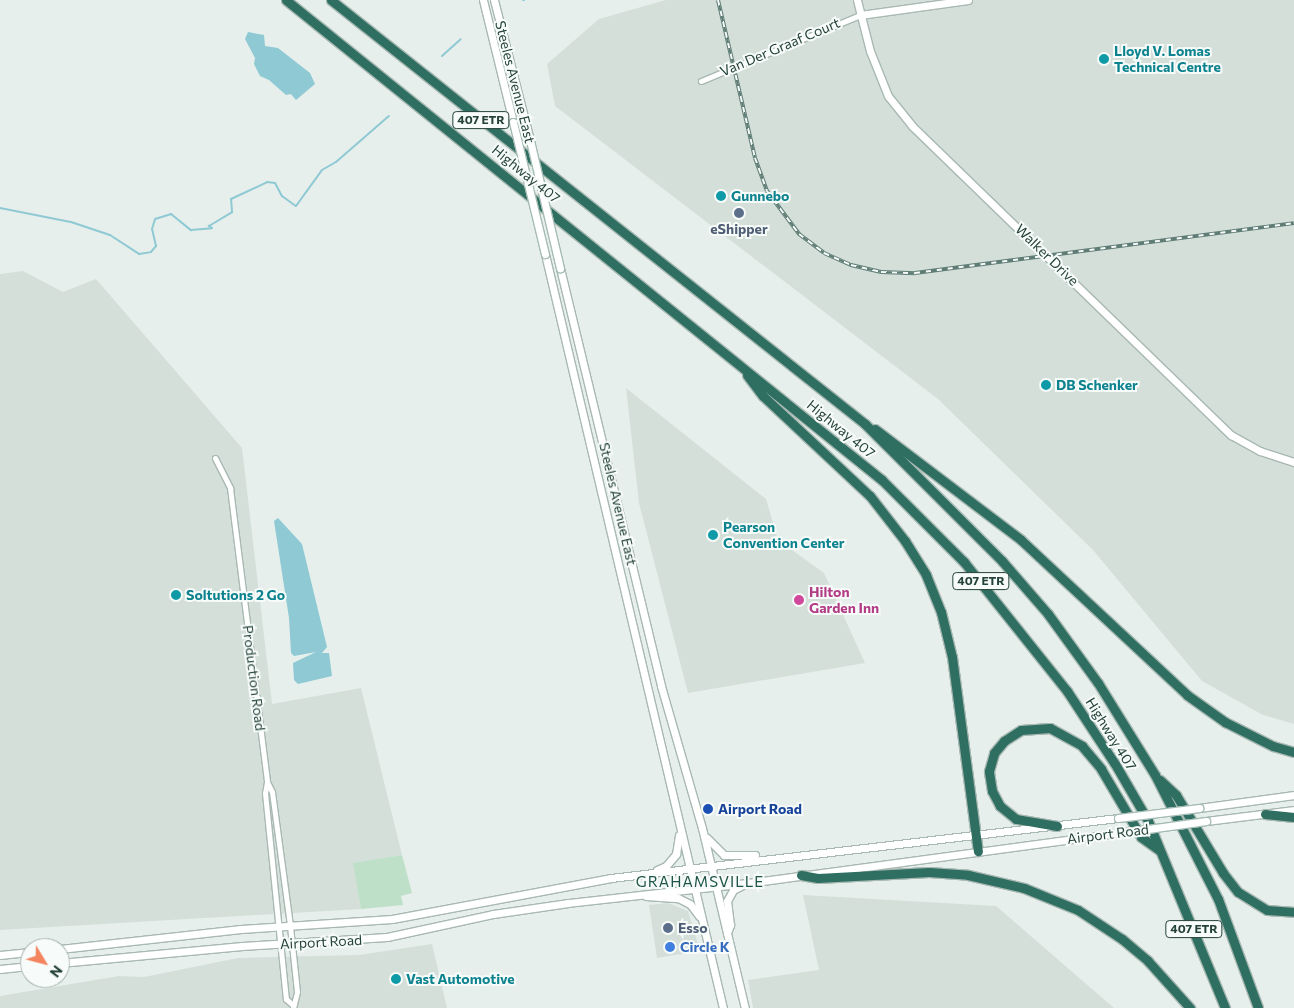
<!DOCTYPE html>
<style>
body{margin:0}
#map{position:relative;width:1294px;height:1008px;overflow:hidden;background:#e6efeb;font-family:Commissioner,sans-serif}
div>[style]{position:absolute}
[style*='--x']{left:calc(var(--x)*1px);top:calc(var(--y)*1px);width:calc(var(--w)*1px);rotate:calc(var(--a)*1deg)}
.built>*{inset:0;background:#d4dfda}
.green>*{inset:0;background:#bfe0c8}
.water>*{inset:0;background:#8ec9d4}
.stream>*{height:2px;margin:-1px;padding:0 1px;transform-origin:1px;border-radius:1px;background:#8ec9d4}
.roads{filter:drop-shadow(1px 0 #a8b8b2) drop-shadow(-1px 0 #a8b8b2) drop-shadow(0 1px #a8b8b2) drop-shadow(0 -1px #a8b8b2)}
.street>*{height:5px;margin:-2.5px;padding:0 2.5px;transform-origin:2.5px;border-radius:2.5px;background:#fff}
.secondary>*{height:7px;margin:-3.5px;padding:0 3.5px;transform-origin:3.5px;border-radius:3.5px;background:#fff}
.highway>*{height:9px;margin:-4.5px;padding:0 4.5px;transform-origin:4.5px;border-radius:4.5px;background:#2f6f62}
.rail>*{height:4px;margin-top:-2px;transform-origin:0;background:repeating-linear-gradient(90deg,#f7fbf9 0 5.5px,#5f7d75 0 11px);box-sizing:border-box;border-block:1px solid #5f7d75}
.bridges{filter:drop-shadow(1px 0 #a4bbb3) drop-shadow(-1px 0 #a4bbb3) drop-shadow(0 1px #a4bbb3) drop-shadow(0 -1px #a4bbb3)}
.secondary-bridge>*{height:7px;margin:-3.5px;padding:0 3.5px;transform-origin:3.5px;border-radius:3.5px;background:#fff}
.dots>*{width:14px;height:14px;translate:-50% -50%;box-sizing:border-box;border:2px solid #f7fbf9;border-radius:50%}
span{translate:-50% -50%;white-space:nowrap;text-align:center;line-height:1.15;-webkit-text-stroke:4px #f7fbf9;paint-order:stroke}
.shield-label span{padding:1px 4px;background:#f7fbf9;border:1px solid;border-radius:4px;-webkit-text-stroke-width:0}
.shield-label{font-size:12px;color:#24423a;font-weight:700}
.street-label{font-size:14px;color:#24423a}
.culture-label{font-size:14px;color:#0d838f;font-weight:700}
.left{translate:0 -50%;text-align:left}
.service-label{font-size:14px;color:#4e5e75;font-weight:700}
.hotel-label{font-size:14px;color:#b23c85;font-weight:700}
.transit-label{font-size:14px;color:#164399;font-weight:700}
.shop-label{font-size:14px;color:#366cbe;font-weight:700}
.neighbourhood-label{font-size:15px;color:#1f5548;letter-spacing:1px}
.north{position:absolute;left:20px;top:938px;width:50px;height:50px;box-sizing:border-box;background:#f7fbf9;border:1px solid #a3b1ad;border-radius:50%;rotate:127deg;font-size:14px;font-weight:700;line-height:20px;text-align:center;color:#24423a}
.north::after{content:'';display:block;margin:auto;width:18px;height:22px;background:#f4845f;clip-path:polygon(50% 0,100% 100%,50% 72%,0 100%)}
</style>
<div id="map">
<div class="built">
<i style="clip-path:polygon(666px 0,1294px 0,1294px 724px,1263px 715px,1202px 681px,1093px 550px,938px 399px,555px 106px,547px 64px,599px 19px)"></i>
<i style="clip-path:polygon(23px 271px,63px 292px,96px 279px,242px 448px,272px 704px,361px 688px,402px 855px,354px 863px,361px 909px,0 930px,0 274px)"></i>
<i style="clip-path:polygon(626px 388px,766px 499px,778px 540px,824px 573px,865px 663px,688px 693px,639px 503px)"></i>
<i style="clip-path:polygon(803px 895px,996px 906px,1114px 1008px,753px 1008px,748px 980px,819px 970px)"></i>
<i style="clip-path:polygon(668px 903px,688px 911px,700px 951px,657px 958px,649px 905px)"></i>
<i style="clip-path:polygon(432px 944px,447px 1008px,0 1008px,0 996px,119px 976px,144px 977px,238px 958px,359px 955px)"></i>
</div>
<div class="green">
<i style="clip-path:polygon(402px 855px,412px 893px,401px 896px,403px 905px,361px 909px,353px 863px)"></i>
</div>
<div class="water">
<i style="clip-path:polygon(248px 32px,264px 35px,265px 46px,278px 48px,310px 73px,315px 84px,296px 100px,291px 94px,286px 95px,269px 80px,260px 76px,254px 64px,255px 58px,245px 39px)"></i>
<i style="clip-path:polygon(278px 518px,302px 544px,327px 647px,322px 653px,329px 653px,332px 676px,298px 684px,294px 680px,293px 663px,316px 652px,294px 656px,291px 653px,289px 618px,274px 521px)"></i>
</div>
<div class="stream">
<i style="--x:523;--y:0;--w:1;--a:0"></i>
<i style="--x:442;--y:56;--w:25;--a:-42"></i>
<i style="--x:0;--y:208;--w:72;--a:11.2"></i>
<i style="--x:71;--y:222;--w:41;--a:18.4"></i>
<i style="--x:110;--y:235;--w:35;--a:33"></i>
<i style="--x:139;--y:254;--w:12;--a:-9"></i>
<i style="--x:151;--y:252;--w:8;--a:-50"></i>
<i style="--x:156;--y:246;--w:17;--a:-103"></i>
<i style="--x:152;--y:229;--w:10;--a:-73"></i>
<i style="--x:155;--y:219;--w:17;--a:-17"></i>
<i style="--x:171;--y:214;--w:26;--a:39"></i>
<i style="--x:191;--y:230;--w:21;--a:-5"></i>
<i style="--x:212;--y:228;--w:4;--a:-146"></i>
<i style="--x:209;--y:226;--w:27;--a:-31"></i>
<i style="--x:232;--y:212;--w:13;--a:-94"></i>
<i style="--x:231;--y:199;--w:40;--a:-25"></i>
<i style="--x:267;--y:182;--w:8;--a:7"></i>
<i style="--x:275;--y:183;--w:15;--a:62"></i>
<i style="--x:282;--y:196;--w:17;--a:36"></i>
<i style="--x:296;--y:206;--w:44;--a:-54.2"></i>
<i style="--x:322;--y:170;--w:16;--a:-30"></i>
<i style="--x:336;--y:162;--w:70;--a:-41"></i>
</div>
<div class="roads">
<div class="street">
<i style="--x:701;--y:81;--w:172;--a:-22.5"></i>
<i style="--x:215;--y:458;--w:34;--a:63"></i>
<i style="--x:230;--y:488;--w:296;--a:82.8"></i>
<i style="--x:267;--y:782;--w:11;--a:63"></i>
<i style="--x:272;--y:792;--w:135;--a:82.3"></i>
<i style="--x:290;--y:926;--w:66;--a:83.9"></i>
<i style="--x:297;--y:992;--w:16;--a:104"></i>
<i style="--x:267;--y:782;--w:11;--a:100"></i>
<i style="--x:265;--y:793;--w:207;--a:84.2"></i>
<i style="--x:286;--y:999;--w:9;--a:41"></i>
</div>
<div class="secondary">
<i style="--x:483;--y:0;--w:126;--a:76.2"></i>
<i style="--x:494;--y:0;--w:140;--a:75.6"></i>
<i style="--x:857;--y:0;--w:53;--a:75.7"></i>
<i style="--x:870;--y:51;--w:48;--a:68.2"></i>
<i style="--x:888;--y:96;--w:38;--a:51"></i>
<i style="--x:912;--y:126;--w:444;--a:44.1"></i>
<i style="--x:1231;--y:435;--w:33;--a:29"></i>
<i style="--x:1260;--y:451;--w:36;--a:18"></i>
<i style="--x:860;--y:15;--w:109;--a:-7.9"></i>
<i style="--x:545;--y:254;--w:775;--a:76.72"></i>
<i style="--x:560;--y:268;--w:430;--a:76.4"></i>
<i style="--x:661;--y:686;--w:148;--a:73.9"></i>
<i style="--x:702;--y:828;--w:185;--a:76.6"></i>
<i style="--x:1199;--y:808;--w:96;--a:-7.8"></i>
<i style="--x:1206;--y:821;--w:89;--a:-7.1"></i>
<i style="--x:707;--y:838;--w:24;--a:45"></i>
<i style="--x:724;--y:855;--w:31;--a:0"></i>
<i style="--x:657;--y:870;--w:10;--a:-24"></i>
<i style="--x:666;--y:866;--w:16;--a:-50"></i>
<i style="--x:676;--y:854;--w:19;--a:-81"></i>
<i style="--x:646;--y:896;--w:32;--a:4"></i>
<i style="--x:678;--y:898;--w:13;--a:27"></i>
<i style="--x:690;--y:904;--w:15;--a:53"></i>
<i style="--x:727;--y:933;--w:9;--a:-69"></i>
<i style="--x:730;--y:925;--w:24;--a:-97"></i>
<i style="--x:727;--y:901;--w:13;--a:-61"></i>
<i style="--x:733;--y:890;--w:9;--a:-27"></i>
<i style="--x:60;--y:949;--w:182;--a:-6.3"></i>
<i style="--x:241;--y:929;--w:151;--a:-3.8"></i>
<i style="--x:392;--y:919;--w:223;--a:-10.6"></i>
<i style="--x:611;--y:878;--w:511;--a:-6.75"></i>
<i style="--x:0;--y:955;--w:30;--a:-6"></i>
<i style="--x:60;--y:963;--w:183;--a:-5.3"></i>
<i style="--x:242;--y:946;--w:145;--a:-3.6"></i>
<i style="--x:387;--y:937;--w:108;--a:-12.2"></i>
<i style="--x:493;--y:914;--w:76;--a:-8.3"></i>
<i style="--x:568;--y:903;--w:188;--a:-6.4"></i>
<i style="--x:755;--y:882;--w:374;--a:-7.7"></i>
<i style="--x:0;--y:969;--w:30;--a:-6"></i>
</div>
<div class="highway">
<i style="--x:286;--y:0;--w:765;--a:38.85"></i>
<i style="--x:882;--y:480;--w:116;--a:45"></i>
<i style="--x:964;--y:562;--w:165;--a:51.4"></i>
<i style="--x:1067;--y:691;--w:87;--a:56.7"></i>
<i style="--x:1115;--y:764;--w:66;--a:59.9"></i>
<i style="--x:1148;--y:821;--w:202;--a:67.6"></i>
<i style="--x:331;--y:0;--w:682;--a:38.45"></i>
<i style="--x:865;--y:424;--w:194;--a:45"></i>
<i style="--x:1002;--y:561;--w:70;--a:49"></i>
<i style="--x:1048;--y:614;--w:85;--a:54.1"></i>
<i style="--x:1098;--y:683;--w:108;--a:58.2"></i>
<i style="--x:1155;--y:775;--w:139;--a:63.1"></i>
<i style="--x:1218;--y:899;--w:116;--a:69.8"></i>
<i style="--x:747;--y:375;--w:26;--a:53"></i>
<i style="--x:763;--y:396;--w:146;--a:43.1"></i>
<i style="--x:870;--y:496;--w:57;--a:52.1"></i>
<i style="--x:905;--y:541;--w:40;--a:58"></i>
<i style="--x:926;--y:575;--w:40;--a:68"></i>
<i style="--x:941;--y:612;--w:46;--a:76.3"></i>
<i style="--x:952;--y:657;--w:196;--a:82.4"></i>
<i style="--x:875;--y:429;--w:183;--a:37.2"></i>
<i style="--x:1021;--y:540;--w:227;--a:43"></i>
<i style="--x:1187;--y:695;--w:47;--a:35.4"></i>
<i style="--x:1225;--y:722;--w:54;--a:26.6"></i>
<i style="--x:1273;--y:746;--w:22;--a:16"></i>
<i style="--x:1160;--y:780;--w:22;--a:43"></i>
<i style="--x:1176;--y:795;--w:91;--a:58.9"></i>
<i style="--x:1223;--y:873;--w:24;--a:52"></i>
<i style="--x:1238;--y:892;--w:34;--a:32"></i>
<i style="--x:1267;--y:910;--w:27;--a:4"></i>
<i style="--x:1265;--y:814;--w:29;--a:6"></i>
<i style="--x:1057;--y:826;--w:42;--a:-170.3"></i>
<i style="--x:1016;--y:819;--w:21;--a:-141"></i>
<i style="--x:1000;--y:806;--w:17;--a:-118"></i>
<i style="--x:992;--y:791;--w:20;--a:-99"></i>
<i style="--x:989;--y:771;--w:19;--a:-74"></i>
<i style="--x:994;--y:753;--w:16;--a:-50"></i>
<i style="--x:1004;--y:741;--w:20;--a:-33"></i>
<i style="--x:1021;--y:730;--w:29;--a:-4"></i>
<i style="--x:1050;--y:728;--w:37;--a:29"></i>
<i style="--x:1082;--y:746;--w:30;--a:50"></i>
<i style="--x:1101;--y:769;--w:79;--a:59.5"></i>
<i style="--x:1141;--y:837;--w:22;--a:36"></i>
<i style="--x:801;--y:875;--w:17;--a:10"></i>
<i style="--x:818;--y:878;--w:111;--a:-3.1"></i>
<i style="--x:929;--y:872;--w:39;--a:4"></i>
<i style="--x:968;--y:875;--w:57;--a:13.1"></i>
<i style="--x:1024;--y:888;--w:58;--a:22.2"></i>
<i style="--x:1078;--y:910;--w:53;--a:33.4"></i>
<i style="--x:1122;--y:939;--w:34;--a:40"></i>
<i style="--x:1148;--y:961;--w:63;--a:48.2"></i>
</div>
</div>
<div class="rail">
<i style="--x:718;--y:0;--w:162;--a:76.8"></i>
<i style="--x:755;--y:158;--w:35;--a:70"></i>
<i style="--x:767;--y:191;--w:54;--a:53.3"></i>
<i style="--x:799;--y:234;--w:31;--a:37"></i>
<i style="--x:824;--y:253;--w:30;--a:24"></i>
<i style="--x:851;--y:265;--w:31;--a:13"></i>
<i style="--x:881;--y:272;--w:34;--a:2"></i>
<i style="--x:915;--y:273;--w:382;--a:-7.5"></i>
</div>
<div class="bridges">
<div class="secondary-bridge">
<i style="--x:513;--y:122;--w:136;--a:76.4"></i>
<i style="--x:529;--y:136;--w:136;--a:76.8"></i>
<i style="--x:1118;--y:818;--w:82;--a:-7"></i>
<i style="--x:1126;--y:832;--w:81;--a:-7.8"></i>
</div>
</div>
<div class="dots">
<i style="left:1104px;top:59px;background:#0f9aa8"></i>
<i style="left:721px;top:196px;background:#0f9aa8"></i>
<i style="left:739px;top:213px;background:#5c6f8a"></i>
<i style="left:1046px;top:385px;background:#0f9aa8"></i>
<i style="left:713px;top:535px;background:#0f9aa8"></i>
<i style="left:176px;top:595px;background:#0f9aa8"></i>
<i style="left:799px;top:600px;background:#d1479c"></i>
<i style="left:708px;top:809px;background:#1a4fb4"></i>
<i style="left:668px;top:928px;background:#5c6f8a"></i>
<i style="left:670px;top:947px;background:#3f7fe0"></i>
<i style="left:396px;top:979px;background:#0f9aa8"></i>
</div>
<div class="shield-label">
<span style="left:481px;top:120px">407 ETR</span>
<span style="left:981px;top:581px">407 ETR</span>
<span style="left:1194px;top:929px">407 ETR</span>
</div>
<div class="street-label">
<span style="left:780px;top:47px;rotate:-23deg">Van Der Graaf Court</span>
<span style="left:515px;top:82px;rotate:76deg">Steeles Avenue East</span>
<span style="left:526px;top:174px;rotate:39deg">Highway 407</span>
<span style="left:1047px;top:255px;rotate:44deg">Walker Drive</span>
<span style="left:841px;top:429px;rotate:39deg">Highway 407</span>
<span style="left:618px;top:504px;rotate:77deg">Steeles Avenue East</span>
<span style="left:254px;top:678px;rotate:83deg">Production Road</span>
<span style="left:1111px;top:734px;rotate:58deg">Highway 407</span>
<span style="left:1108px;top:834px;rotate:-7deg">Airport Road</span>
<span style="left:321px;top:942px;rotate:-3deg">Airport Road</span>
</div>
<div class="culture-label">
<span class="left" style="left:1114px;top:59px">Lloyd V. Lomas<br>Technical Centre</span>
<span class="left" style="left:731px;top:196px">Gunnebo</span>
<span class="left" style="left:1056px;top:385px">DB Schenker</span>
<span class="left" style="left:723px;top:535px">Pearson<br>Convention Center</span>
<span class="left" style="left:186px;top:595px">Soltutions 2 Go</span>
<span class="left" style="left:406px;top:979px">Vast Automotive</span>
</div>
<div class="service-label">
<span style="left:739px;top:229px">eShipper</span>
<span class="left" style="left:678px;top:928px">Esso</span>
</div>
<div class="hotel-label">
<span class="left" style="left:809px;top:600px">Hilton<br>Garden Inn</span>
</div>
<div class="transit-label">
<span class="left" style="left:718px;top:809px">Airport Road</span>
</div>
<div class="shop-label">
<span class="left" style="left:680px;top:947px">Circle K</span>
</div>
<div class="neighbourhood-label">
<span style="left:700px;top:882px">GRAHAMSVILLE</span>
</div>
<div class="north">N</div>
</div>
